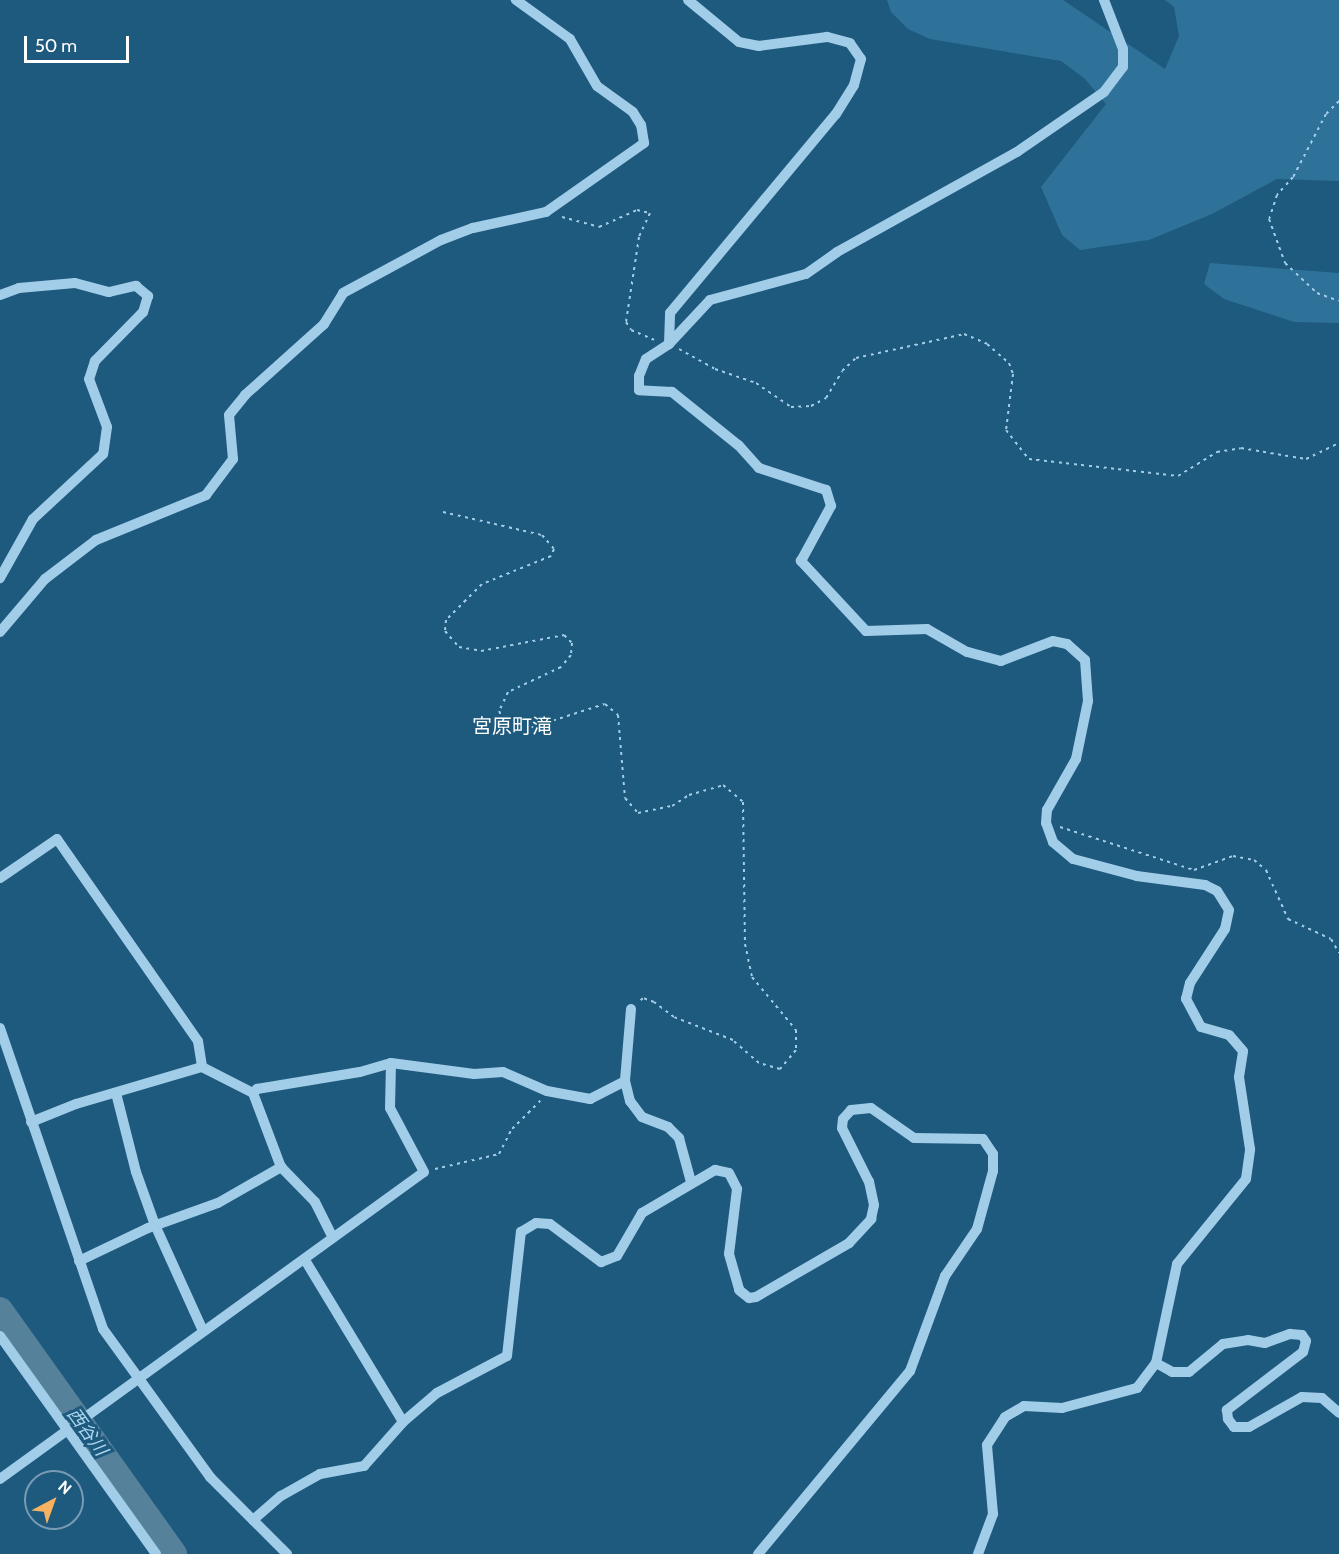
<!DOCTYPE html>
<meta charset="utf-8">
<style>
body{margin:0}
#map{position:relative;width:1339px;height:1554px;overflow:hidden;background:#1e597e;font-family:Cabin,"Noto Sans JP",sans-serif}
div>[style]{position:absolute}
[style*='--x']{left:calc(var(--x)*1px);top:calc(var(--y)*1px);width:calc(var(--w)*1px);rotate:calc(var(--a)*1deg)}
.green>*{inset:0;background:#2e729a}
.river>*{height:26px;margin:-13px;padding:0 13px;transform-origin:13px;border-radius:13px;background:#56819b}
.path>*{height:2px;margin-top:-1px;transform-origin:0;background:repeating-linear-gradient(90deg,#a2cde8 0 3px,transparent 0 7.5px)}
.minor>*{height:10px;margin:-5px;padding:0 5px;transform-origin:5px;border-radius:5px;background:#a2cde8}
span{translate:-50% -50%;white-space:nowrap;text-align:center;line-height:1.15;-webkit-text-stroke:6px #1e597e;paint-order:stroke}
.water-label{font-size:18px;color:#add7ef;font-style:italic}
.quarter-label{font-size:20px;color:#fff}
.north{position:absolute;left:24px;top:1470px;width:60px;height:60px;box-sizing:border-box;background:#1e597e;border:2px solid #789bb2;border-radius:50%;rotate:41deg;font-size:16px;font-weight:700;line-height:24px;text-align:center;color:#fff}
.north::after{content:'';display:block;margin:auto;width:21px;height:27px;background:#f6b161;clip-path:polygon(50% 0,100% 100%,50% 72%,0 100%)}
.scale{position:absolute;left:24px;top:36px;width:105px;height:27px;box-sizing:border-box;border:3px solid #fff;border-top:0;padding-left:8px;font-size:18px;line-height:21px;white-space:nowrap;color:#fff;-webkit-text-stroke:4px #1e597e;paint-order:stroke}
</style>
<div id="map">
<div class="green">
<i style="clip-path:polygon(887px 0,1063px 0,1165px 69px,1179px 36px,1174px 7px,1165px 0,1339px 0,1339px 181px,1277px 179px,1212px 214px,1149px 240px,1080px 250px,1062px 235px,1041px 187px,1106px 104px,1085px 79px,1061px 61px,930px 39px,908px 29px,891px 12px)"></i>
<i style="clip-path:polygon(1210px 263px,1339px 273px,1339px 323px,1294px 322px,1224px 299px,1204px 284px)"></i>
</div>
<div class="river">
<i style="--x:0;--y:1310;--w:300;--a:54.5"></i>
</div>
<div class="path">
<i style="--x:1339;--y:101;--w:18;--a:135"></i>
<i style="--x:1326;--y:114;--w:71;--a:117.6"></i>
<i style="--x:1293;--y:177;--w:24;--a:132"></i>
<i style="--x:1277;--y:195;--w:25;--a:108"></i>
<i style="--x:1269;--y:219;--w:47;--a:70"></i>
<i style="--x:1285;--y:263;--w:44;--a:43.2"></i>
<i style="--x:1317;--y:293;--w:23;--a:20"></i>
<i style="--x:562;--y:217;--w:38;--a:15"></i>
<i style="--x:599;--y:227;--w:42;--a:-24.1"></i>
<i style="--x:637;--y:210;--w:13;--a:13"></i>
<i style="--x:650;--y:213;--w:26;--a:115"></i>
<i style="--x:639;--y:237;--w:86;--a:98.7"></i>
<i style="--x:626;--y:322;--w:9;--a:58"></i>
<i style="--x:631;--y:330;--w:25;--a:23"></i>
<i style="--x:679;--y:349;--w:41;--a:29.1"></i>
<i style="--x:715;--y:369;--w:43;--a:18.9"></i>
<i style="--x:756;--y:383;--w:42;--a:34.4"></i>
<i style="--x:791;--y:407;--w:20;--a:-3"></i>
<i style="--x:811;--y:406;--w:17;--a:-28"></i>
<i style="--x:826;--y:398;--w:31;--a:-59"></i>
<i style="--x:842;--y:371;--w:19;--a:-43"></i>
<i style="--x:856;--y:358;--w:111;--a:-12.5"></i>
<i style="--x:964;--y:334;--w:25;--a:23"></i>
<i style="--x:987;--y:344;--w:29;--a:41"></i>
<i style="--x:1009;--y:363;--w:12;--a:70"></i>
<i style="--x:1013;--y:374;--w:56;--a:97.1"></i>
<i style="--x:1006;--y:430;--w:37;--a:52"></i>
<i style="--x:1029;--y:459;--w:150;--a:6.5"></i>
<i style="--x:1178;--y:476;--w:46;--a:-31.6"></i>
<i style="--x:1217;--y:452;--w:24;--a:-9"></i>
<i style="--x:1241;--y:448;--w:66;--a:9.6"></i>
<i style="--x:1306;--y:459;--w:37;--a:-26"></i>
<i style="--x:443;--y:512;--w:102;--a:13.1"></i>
<i style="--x:542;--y:535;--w:18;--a:49"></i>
<i style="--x:554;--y:549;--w:8;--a:113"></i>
<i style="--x:551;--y:556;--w:74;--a:157.9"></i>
<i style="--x:482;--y:584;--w:51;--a:135"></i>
<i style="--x:446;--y:620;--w:11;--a:95"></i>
<i style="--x:445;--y:631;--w:21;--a:49"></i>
<i style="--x:459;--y:647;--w:22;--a:10"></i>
<i style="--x:481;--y:651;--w:85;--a:-10.9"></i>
<i style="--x:564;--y:635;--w:11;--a:45"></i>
<i style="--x:572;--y:643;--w:12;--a:95"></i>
<i style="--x:571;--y:655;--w:16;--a:130"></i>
<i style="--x:561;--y:667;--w:59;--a:154.7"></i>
<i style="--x:508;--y:692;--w:21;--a:115"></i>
<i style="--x:499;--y:711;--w:17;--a:65"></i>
<i style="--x:506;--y:726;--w:13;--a:29"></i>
<i style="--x:517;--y:732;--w:92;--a:-17.7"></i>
<i style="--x:605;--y:704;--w:17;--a:40"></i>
<i style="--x:618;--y:715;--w:83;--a:85.2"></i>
<i style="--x:625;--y:798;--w:20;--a:49"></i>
<i style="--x:638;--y:813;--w:35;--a:-12"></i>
<i style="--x:672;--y:806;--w:20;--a:-33"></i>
<i style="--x:689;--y:795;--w:35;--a:-16"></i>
<i style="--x:723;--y:785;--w:26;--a:40"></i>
<i style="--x:743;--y:802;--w:142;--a:89.2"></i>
<i style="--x:745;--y:944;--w:34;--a:78"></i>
<i style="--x:752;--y:977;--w:69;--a:50.3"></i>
<i style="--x:796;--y:1030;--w:20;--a:90"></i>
<i style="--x:796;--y:1050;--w:25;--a:130"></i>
<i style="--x:780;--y:1069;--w:22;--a:-164"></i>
<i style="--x:759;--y:1063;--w:35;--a:-139"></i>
<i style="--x:733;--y:1040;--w:63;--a:-158.7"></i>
<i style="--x:674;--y:1017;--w:25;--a:-143"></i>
<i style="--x:654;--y:1002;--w:12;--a:-160"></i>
<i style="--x:643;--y:998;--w:4;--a:135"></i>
<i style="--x:1060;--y:827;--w:141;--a:17.8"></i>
<i style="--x:1194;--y:870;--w:41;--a:-19.7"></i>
<i style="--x:1233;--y:856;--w:21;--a:11"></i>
<i style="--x:1254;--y:860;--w:16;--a:40"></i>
<i style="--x:1266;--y:870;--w:54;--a:65.8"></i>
<i style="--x:1288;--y:919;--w:47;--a:24.9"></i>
<i style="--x:1331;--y:939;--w:16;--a:60"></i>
<i style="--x:435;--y:1169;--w:66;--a:-13.2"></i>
<i style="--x:499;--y:1154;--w:28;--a:-63"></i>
<i style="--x:512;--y:1129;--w:40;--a:-45"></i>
</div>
<div class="minor">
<i style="--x:0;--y:295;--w:20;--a:-20"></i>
<i style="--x:19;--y:288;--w:56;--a:-5.1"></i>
<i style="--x:75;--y:283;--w:35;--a:15"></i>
<i style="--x:109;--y:292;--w:28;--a:-13"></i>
<i style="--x:136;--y:286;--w:16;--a:40"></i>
<i style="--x:148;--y:296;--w:17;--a:107"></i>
<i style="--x:143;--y:312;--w:69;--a:134.4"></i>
<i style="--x:95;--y:361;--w:19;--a:108"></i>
<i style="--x:89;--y:379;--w:51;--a:69.4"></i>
<i style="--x:107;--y:427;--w:27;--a:98"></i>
<i style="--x:103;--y:454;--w:96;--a:137.1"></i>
<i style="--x:33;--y:519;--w:68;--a:119.2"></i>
<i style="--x:669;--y:344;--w:31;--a:-88"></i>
<i style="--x:670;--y:313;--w:259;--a:-50.2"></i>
<i style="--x:836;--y:114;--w:34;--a:-58"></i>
<i style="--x:854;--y:85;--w:27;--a:-75"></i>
<i style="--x:861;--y:59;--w:19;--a:-125"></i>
<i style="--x:850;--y:43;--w:24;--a:-165"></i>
<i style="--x:827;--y:37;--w:69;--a:172.5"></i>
<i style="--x:759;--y:46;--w:20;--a:-169"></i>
<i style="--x:739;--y:42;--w:66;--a:-140.5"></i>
<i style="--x:0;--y:632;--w:70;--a:-49.7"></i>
<i style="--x:45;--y:579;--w:64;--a:-37.4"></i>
<i style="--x:96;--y:540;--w:119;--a:-22.2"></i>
<i style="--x:206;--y:495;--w:45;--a:-53.1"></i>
<i style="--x:233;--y:459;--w:44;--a:-95.2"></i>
<i style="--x:229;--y:415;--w:26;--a:-51"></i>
<i style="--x:245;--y:395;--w:106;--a:-41.9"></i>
<i style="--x:324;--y:324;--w:36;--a:-58"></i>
<i style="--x:343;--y:293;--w:111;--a:-28.4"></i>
<i style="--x:441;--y:240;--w:34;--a:-21"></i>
<i style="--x:473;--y:228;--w:75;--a:-12.4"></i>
<i style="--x:546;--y:212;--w:120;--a:-35.1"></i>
<i style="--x:644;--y:143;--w:18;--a:-99"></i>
<i style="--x:641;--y:125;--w:15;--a:-122"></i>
<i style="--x:633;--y:112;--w:44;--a:-144.2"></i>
<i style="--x:597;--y:86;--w:54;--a:-119.9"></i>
<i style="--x:570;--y:39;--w:67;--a:-144.2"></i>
<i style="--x:0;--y:878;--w:69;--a:-34.4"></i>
<i style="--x:57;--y:839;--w:246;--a:55.1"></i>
<i style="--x:198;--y:1041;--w:26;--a:81"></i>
<i style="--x:631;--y:1009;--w:72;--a:94.8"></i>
<i style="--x:625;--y:1081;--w:21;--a:76"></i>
<i style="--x:630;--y:1101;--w:20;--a:53"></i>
<i style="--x:642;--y:1117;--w:28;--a:21"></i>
<i style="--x:668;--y:1127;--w:16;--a:45"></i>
<i style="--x:679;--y:1138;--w:46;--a:74.7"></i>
<i style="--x:0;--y:1028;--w:318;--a:71.1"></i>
<i style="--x:103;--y:1329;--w:183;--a:54.1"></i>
<i style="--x:210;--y:1477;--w:109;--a:45"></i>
<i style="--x:116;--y:1093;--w:81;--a:75.8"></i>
<i style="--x:136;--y:1172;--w:56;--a:70.3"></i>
<i style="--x:155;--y:1225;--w:116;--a:65.6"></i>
<i style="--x:253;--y:1093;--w:6;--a:-45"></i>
<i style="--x:257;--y:1089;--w:104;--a:-9.4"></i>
<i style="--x:360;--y:1072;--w:32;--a:-16"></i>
<i style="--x:391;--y:1063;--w:84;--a:7.5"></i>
<i style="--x:474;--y:1074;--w:29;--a:-4"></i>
<i style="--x:503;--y:1072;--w:48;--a:23.4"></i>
<i style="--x:547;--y:1091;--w:44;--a:10.5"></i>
<i style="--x:590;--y:1099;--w:39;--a:-27"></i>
<i style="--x:31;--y:1122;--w:48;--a:-21.8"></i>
<i style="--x:76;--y:1104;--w:131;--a:-16.4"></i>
<i style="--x:202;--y:1067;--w:57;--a:27"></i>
<i style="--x:253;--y:1093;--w:79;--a:69.3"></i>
<i style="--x:305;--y:1260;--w:189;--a:58.8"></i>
<i style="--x:79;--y:1261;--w:76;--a:-25.6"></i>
<i style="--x:148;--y:1228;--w:74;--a:-19.7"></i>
<i style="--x:218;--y:1203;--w:73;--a:-29.7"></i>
<i style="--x:281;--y:1167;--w:49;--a:45.8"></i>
<i style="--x:315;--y:1202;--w:40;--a:63.4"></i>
<i style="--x:0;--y:1336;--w:268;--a:54.4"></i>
<i style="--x:1156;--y:1363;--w:18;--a:29"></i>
<i style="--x:1172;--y:1372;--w:17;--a:0"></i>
<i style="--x:1189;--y:1372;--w:44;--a:-39.5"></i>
<i style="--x:1223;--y:1344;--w:25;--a:-9"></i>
<i style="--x:1248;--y:1340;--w:17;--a:10"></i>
<i style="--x:1265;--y:1343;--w:27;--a:-20"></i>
<i style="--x:1290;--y:1334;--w:12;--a:5"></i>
<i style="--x:1302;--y:1335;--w:7;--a:56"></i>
<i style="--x:1306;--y:1341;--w:11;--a:105"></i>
<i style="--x:1303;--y:1352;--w:96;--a:142.7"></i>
<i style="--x:1227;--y:1410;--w:9;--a:84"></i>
<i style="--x:1228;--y:1419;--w:10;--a:53"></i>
<i style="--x:1234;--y:1427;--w:15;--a:0"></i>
<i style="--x:1249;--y:1427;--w:61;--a:-29.5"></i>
<i style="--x:1302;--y:1397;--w:20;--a:3"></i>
<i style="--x:1322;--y:1398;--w:23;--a:41"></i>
<i style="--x:0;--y:1479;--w:523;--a:-35.91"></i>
<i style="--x:424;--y:1172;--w:72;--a:-118"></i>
<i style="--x:390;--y:1108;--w:45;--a:-88.7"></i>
<i style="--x:253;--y:1520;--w:37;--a:-41"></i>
<i style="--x:281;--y:1496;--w:45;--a:-29.4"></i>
<i style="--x:320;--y:1474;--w:45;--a:-10.3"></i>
<i style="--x:364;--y:1466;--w:59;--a:-48.4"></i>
<i style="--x:403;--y:1422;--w:45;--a:-40.5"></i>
<i style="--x:437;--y:1393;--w:79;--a:-27.9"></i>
<i style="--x:507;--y:1356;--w:125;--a:-83.6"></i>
<i style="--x:521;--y:1232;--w:17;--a:-31"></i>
<i style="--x:536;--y:1223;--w:14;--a:4"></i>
<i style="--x:550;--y:1224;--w:64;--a:36.7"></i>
<i style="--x:601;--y:1262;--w:17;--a:-21"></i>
<i style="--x:617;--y:1256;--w:50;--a:-59.8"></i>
<i style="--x:642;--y:1213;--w:85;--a:-30.5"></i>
<i style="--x:715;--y:1170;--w:14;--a:12"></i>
<i style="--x:729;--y:1173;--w:18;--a:63"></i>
<i style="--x:737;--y:1189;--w:65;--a:97"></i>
<i style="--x:729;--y:1254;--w:37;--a:74"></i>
<i style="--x:739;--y:1290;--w:13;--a:39"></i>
<i style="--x:749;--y:1298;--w:7;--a:-8"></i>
<i style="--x:756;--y:1297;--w:108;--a:-30.1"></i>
<i style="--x:849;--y:1243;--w:33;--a:-47"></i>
<i style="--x:871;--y:1219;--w:14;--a:-78"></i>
<i style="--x:874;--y:1205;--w:24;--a:-102"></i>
<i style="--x:869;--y:1182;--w:60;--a:-116.6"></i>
<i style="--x:842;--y:1128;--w:9;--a:-84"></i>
<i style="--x:843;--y:1119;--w:12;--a:-48"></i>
<i style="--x:851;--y:1110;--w:20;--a:-6"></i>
<i style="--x:871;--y:1108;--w:52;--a:34.9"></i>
<i style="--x:914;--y:1138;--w:69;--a:0.8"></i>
<i style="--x:983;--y:1139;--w:18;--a:56"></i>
<i style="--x:993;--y:1154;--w:17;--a:90"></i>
<i style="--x:993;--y:1171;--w:60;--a:105.4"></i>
<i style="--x:977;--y:1229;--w:57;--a:124.2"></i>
<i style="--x:945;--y:1276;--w:101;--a:110.2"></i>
<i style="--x:910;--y:1371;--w:238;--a:129.7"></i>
<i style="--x:978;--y:1554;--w:43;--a:-69.4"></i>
<i style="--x:993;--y:1514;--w:69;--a:-95"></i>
<i style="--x:987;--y:1445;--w:33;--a:-57"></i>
<i style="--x:1005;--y:1417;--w:22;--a:-30"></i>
<i style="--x:1024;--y:1406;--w:38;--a:3"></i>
<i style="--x:1062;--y:1408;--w:78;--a:-14.9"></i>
<i style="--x:1137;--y:1388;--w:31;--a:-53"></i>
<i style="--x:1156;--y:1363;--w:101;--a:-78"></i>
<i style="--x:1177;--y:1264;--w:109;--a:-50.9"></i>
<i style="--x:1246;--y:1179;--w:30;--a:-82"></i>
<i style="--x:1250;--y:1149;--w:73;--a:-98.7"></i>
<i style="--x:1239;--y:1077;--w:26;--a:-81"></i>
<i style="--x:1243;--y:1051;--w:21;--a:-131"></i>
<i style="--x:1229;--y:1035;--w:29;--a:-164"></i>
<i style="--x:1201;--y:1027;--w:32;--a:-118"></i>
<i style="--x:1186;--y:999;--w:16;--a:-76"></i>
<i style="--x:1190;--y:983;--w:64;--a:-57.1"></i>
<i style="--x:1225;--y:929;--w:19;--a:-78"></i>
<i style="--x:1229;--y:910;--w:22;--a:-122"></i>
<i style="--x:1217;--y:891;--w:13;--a:-153"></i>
<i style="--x:1205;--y:885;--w:69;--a:-172.5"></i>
<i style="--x:1137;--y:876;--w:66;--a:-165.1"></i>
<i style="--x:1073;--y:859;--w:26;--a:-140"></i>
<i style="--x:1053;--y:842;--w:20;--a:-110"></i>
<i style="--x:1046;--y:823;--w:13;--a:-86"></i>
<i style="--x:1047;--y:810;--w:59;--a:-60.4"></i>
<i style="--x:1076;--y:759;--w:59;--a:-78.3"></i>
<i style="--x:1088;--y:701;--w:41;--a:-94.2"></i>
<i style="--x:1085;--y:660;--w:24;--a:-138"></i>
<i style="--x:1067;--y:644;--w:14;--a:-168"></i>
<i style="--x:1053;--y:641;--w:56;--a:159"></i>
<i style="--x:1001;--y:661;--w:35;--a:-165"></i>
<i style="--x:967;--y:652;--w:46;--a:-150.1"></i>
<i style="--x:927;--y:629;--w:61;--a:178.1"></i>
<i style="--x:866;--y:631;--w:96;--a:-132.9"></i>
<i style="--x:801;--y:561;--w:63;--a:-61.4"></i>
<i style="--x:831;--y:506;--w:17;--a:-107"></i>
<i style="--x:826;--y:490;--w:71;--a:-161.8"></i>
<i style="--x:759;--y:468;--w:31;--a:-132"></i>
<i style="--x:738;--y:445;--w:85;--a:-141.2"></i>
<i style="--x:672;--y:392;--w:33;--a:-177"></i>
<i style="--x:639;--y:390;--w:14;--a:-90"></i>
<i style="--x:639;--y:376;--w:18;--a:-68"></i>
<i style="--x:646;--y:359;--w:27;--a:-33"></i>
<i style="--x:669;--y:344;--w:60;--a:-47"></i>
<i style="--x:710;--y:300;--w:99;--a:-15.2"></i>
<i style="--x:806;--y:274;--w:38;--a:-35"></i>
<i style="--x:837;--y:252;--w:206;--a:-29.1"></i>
<i style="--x:1017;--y:152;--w:106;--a:-34.6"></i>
<i style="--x:1104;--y:92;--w:31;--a:-53"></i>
<i style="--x:1123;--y:67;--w:18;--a:-90"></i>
<i style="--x:1123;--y:49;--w:53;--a:-111.2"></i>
</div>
<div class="water-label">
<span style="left:87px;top:1432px;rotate:54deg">西谷川</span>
</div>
<div class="quarter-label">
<span style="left:512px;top:726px">宮原町滝</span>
</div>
<div class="north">N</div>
<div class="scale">50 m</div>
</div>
